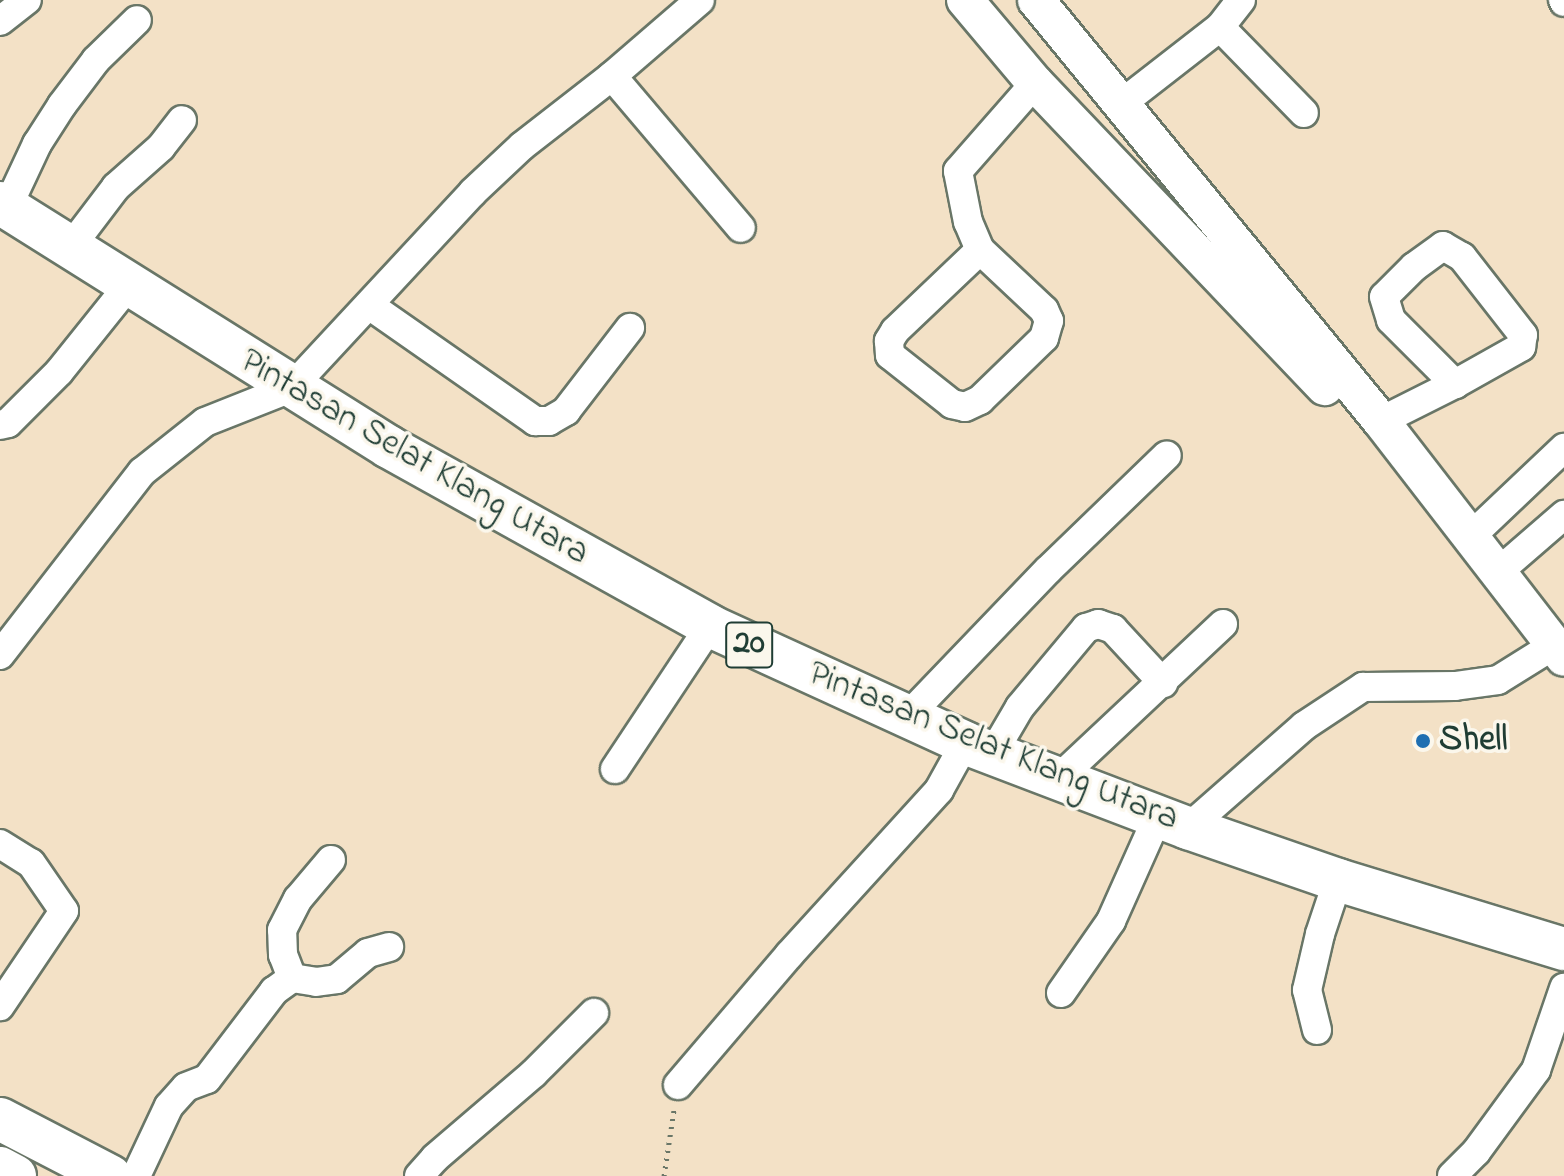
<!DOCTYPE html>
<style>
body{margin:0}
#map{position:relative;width:1564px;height:1176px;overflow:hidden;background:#f3e1c6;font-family:"Indie Flower",sans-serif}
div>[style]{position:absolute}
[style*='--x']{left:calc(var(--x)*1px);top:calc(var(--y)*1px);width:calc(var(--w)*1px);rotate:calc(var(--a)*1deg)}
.path>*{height:5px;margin-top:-2.5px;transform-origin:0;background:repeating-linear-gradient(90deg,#697667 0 2px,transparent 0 8px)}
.roads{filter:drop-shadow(2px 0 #697667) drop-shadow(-2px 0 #697667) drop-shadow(0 2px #697667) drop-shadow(0 -2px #697667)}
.minor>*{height:28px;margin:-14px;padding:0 14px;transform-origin:14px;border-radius:14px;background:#fff}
.major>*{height:36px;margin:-18px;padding:0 18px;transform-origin:18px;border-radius:18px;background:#fff}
.highway>*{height:42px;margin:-21px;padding:0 21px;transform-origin:21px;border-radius:21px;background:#fff}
.dots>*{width:22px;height:22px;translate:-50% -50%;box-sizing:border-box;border:4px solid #fbf7ec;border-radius:50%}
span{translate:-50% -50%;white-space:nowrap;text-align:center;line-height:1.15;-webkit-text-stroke:7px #fbf7ec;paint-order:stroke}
.shield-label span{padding:2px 6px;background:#fbf7ec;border:2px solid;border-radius:6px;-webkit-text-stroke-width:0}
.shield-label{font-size:34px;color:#1f3d34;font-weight:700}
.street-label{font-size:36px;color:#1f3d34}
.poi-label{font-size:36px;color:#1f3d34;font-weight:700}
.left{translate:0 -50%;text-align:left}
</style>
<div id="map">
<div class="path">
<i style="--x:664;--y:1176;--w:67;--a:-81.4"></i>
</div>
<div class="roads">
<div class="minor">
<i style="--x:1563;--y:0;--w:2;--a:63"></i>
<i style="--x:0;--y:21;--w:34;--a:-38"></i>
<i style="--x:1220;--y:27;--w:120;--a:45.7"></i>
<i style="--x:612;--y:76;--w:199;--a:49.7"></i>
<i style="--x:1121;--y:104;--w:125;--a:-37.9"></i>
<i style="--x:1220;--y:27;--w:34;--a:-52"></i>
<i style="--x:7;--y:208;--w:71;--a:-64.9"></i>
<i style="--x:37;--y:144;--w:46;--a:-57.3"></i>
<i style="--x:62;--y:105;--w:56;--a:-52.9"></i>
<i style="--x:96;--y:60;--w:57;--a:-44.3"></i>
<i style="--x:69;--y:249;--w:78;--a:-52.8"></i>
<i style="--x:116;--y:187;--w:60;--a:-41.6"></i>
<i style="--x:161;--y:147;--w:34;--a:-52"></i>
<i style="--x:980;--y:250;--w:117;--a:136.4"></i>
<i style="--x:895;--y:331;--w:12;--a:121"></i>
<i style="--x:889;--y:341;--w:14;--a:86"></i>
<i style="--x:890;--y:355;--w:79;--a:38.3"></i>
<i style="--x:952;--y:404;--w:13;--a:13"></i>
<i style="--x:965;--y:407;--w:17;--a:-25"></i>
<i style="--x:980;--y:400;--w:89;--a:-44.1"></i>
<i style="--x:1044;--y:338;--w:18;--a:-74"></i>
<i style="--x:1049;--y:321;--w:12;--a:-114"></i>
<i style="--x:1044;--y:310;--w:88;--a:-136.8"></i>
<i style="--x:980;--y:250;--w:30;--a:-113"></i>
<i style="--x:968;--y:222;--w:52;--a:-101.1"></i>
<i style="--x:958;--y:171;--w:117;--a:-48.8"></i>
<i style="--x:369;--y:305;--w:203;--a:34.9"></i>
<i style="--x:535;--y:421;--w:14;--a:0"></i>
<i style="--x:549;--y:421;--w:20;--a:-30"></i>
<i style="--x:566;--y:411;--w:105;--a:-52.4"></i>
<i style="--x:1381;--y:421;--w:83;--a:-26.6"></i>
<i style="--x:1455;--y:384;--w:76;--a:-29.3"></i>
<i style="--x:1521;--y:347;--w:12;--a:-81"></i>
<i style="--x:1523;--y:335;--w:99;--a:-128"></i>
<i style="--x:1462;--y:257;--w:22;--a:-150"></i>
<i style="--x:1443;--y:246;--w:36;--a:144"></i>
<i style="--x:1414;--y:267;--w:42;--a:135"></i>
<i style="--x:1384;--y:297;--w:24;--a:73"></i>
<i style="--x:1391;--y:320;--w:91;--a:45"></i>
<i style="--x:0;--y:425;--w:8;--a:-14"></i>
<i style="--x:8;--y:423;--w:72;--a:-45"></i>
<i style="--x:59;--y:372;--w:110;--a:-51.3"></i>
<i style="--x:1469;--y:538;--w:131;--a:-43.5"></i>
<i style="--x:1497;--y:573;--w:89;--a:-40.9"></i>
<i style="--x:0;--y:655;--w:232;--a:-52.2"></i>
<i style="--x:142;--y:472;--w:80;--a:-38.4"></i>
<i style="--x:205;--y:422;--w:92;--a:-21.6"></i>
<i style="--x:291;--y:388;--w:267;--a:-47.1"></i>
<i style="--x:473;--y:192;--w:67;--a:-43.2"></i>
<i style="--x:522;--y:146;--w:114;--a:-37.9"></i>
<i style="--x:612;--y:76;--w:116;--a:-40.8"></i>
<i style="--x:906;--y:718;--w:205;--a:-46.2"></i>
<i style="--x:1048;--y:570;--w:165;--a:-44"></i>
<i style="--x:993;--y:753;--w:53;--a:-59.6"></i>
<i style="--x:1020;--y:707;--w:103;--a:-50.1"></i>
<i style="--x:1086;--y:628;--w:13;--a:-18"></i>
<i style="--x:1098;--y:624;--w:16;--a:18"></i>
<i style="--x:1113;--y:629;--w:74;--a:47.2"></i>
<i style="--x:615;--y:769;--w:172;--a:-56.4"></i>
<i style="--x:1059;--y:778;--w:225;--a:-43.2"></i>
<i style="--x:1188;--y:828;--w:154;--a:-41.3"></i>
<i style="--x:1304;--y:726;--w:71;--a:-33.5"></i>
<i style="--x:1363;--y:687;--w:92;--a:-0.6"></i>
<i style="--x:1455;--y:686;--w:43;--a:-7.9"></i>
<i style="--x:1498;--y:680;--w:66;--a:-32"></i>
<i style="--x:0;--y:844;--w:36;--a:32"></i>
<i style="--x:31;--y:863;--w:58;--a:55.5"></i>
<i style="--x:64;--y:911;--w:115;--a:124"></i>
<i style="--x:292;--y:978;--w:25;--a:-111"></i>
<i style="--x:283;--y:955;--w:25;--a:-92"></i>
<i style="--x:282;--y:930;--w:35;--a:-63"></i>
<i style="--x:298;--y:899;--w:51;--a:-49.8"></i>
<i style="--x:1061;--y:993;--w:88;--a:-55.2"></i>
<i style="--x:1111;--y:921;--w:115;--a:-65.9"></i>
<i style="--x:1317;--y:1030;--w:41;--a:-104"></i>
<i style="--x:1307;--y:990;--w:57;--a:-76.9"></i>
<i style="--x:1320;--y:934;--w:57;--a:-71.6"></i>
<i style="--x:678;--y:1085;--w:171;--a:-49.5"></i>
<i style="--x:789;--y:955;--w:223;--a:-47.7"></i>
<i style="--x:939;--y:790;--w:54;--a:-61"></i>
<i style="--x:136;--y:1176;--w:77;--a:-64.8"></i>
<i style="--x:169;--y:1106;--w:25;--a:-48"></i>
<i style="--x:186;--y:1087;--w:22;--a:-21"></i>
<i style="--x:207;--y:1079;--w:111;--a:-52.7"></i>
<i style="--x:274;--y:991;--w:22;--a:-36"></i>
<i style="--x:292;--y:978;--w:24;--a:9"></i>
<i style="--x:316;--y:982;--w:21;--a:-8"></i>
<i style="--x:337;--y:979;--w:40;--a:-40"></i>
<i style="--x:368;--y:953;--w:22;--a:-16"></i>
<i style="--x:419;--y:1176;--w:24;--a:-48"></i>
<i style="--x:435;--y:1158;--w:130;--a:-40.6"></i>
<i style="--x:534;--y:1073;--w:85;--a:-45"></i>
<i style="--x:1452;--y:1176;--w:34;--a:-45"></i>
<i style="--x:1476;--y:1152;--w:102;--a:-53.8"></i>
<i style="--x:1536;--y:1070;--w:87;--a:-71.1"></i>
</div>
<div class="major">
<i style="--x:965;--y:0;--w:109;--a:49.9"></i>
<i style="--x:1035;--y:83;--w:420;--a:46.4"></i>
<i style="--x:1036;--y:0;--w:544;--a:50.67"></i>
<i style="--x:1381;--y:421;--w:299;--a:52.3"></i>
</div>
<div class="highway">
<i style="--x:0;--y:203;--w:459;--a:32.1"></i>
<i style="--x:389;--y:447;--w:368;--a:29.1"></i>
<i style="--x:710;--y:626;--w:281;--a:24.6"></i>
<i style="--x:965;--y:743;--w:239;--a:20.9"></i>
<i style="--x:1188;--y:828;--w:159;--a:19.1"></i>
<i style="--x:1338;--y:880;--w:236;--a:17"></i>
<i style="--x:0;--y:1119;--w:124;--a:27.4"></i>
<i style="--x:0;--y:1168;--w:17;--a:28"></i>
</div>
</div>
<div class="dots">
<i style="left:1423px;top:741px;background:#1f6fb2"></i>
</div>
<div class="shield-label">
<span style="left:749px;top:645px">20</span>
</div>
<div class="street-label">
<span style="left:414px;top:458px;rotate:30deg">Pintasan Selat Klang Utara</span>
<span style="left:993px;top:747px;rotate:22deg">Pintasan Selat Klang Utara</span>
</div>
<div class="poi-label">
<span class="left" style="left:1439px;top:741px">Shell</span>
</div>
</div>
